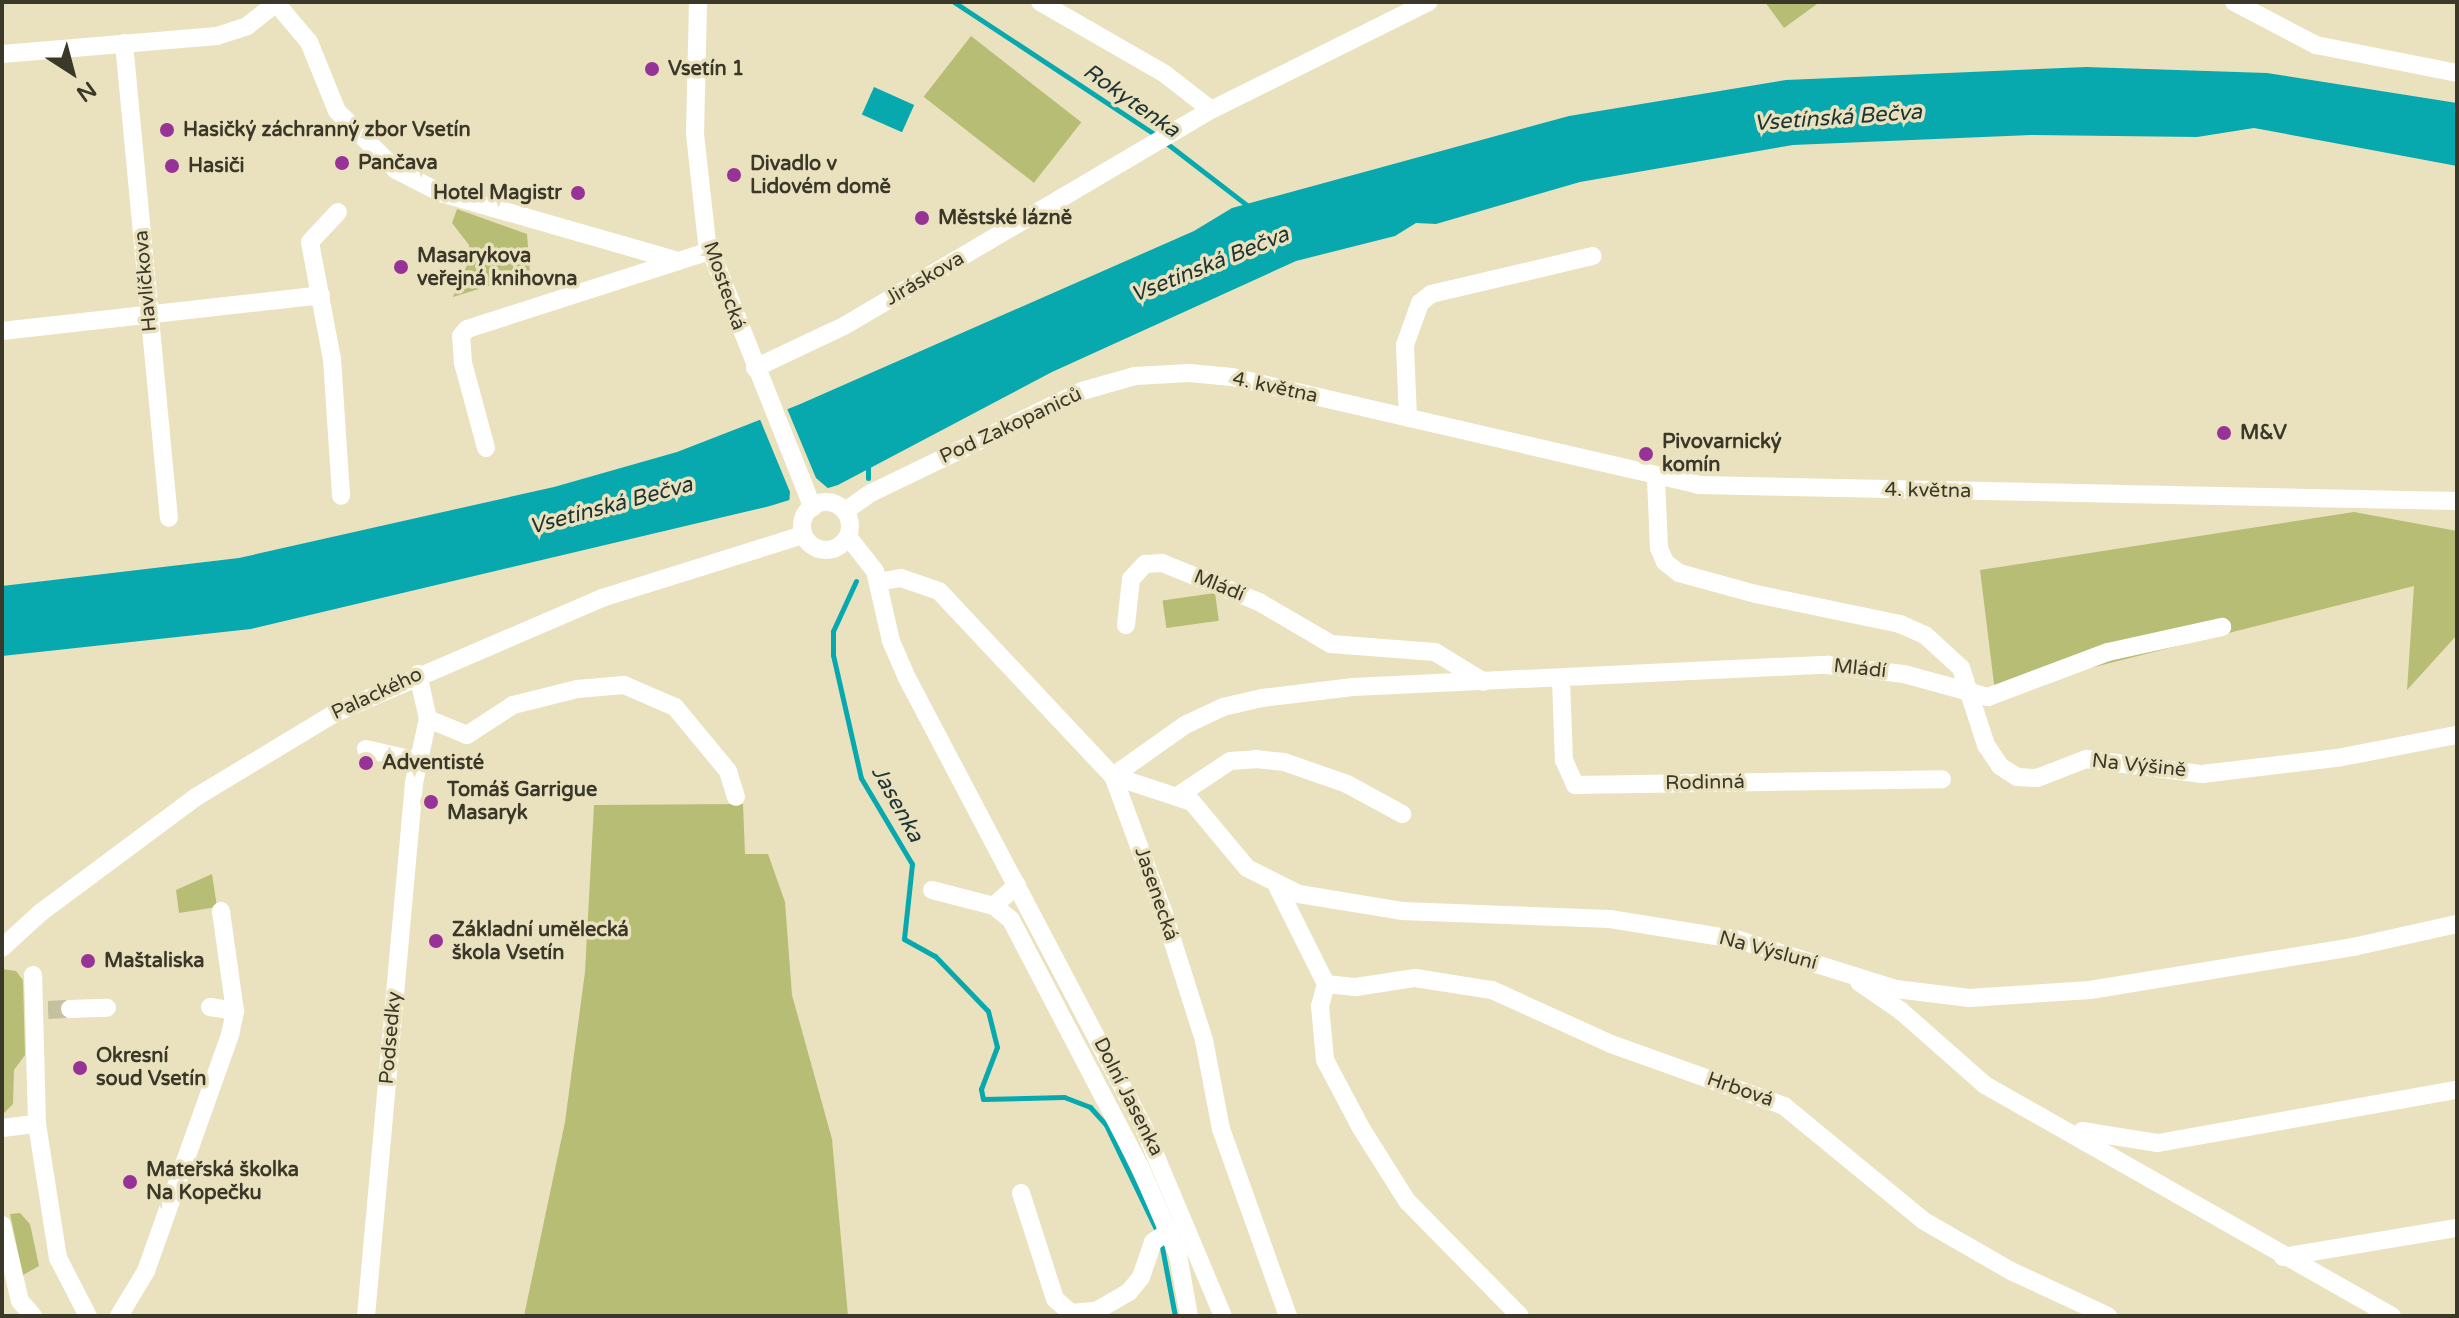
<!DOCTYPE html>
<meta charset="utf-8">
<style>
body{margin:0}
#map{position:relative;width:2459px;height:1318px;overflow:hidden;background:#eae2be;font-family:"Varela Round",sans-serif}
div>[style]{position:absolute}
[style*='--x']{left:calc(var(--x)*1px);top:calc(var(--y)*1px);width:calc(var(--w)*1px);rotate:calc(var(--a)*1deg)}
.green>*{inset:0;background:#b7bd75;transform-origin:0 0}
.water>*{inset:0;background:#08a9ae;transform-origin:0 0}
.pier>*{inset:0;background:#eae2be}
.stream>*{height:5px;margin:-2.5px;padding:0 2.5px;transform-origin:2.5px;border-radius:2.5px;background:#08a9ae}
.minor-tunnel>*{height:18px;margin-top:-9px;transform-origin:0;background:repeating-linear-gradient(90deg,#c7c0a0 0 18px,transparent 0 27px)}
.minor>*{height:18px;margin:-9px;padding:0 9px;transform-origin:9px;border-radius:9px;background:#fff}
.minor>.ring{margin:-9px;padding:0;box-sizing:content-box;background:none;border:18px solid #fff;border-radius:50%}
.dots>*{width:22px;height:22px;translate:-50% -50%;box-sizing:border-box;border:4px solid #eae2be;border-radius:50%}
span{translate:-50% -50%;white-space:nowrap;text-align:center;line-height:1.15;-webkit-text-stroke:7px #eae2be;paint-order:stroke}
.poi-label{font-size:20px;color:#3b382a;font-weight:700}
.left{translate:0 -50%;text-align:left}
.right{translate:-100% -50%;text-align:right}
.street-label{font-size:20px;color:#3b382a}
.water-label{font-size:22px;color:#1d3435;font-style:italic}
.frame{position:absolute;inset:0;border:4px solid #3b382a;pointer-events:none}
.north{position:absolute;left:32px;top:32px;width:80px;height:80px;-webkit-text-stroke:6px #eae2be;paint-order:stroke;rotate:144deg;font-size:22px;font-weight:700;line-height:32px;text-align:center;color:#3b382a}
.north::after{content:'';display:block;margin:auto;width:28px;height:36px;background:#3b382a;clip-path:polygon(50% 0,100% 100%,50% 72%,0 100%)}
</style>
<div id="map">
<div class="green">
<i style="clip-path:polygon(1765px 2px,1815px 2px,1817px 4px,1784px 28px)"></i>
<i style="left:971px;top:36px;width:140px;height:77px;rotate:38deg"></i>
<i style="clip-path:polygon(457px 209px,527px 234px,530px 273px,453px 297px,470px 258px,469px 245px,452px 223px)"></i>
<i style="clip-path:polygon(2354px 512px,2457px 531px,2457px 635px,2407px 690px,2414px 586px,1995px 692px,1980px 570px)"></i>
<i style="left:1215px;top:593px;width:28px;height:53px;rotate:82deg"></i>
<i style="clip-path:polygon(743px 804px,745px 854px,768px 854px,785px 902px,792px 995px,832px 1139px,848px 1316px,524px 1316px,565px 1122px,585px 972px,594px 805px)"></i>
<i style="clip-path:polygon(212px 874px,217px 907px,179px 913px,176px 890px)"></i>
<i style="clip-path:polygon(2px 969px,16px 971px,23px 980px,25px 1055px,14px 1070px,13px 1104px,2px 1115px)"></i>
<i style="clip-path:polygon(20px 1213px,30px 1224px,39px 1266px,23px 1275px,10px 1214px)"></i>
</div>
<div class="water">
<i style="clip-path:polygon(2086px 67px,2267px 73px,2457px 103px,2457px 166px,2254px 128px,2197px 137px,2031px 135px,1793px 145px,1580px 182px,1436px 224px,1416px 223px,1395px 236px,1296px 261px,1052px 372px,838px 485px,770px 506px,251px 629px,2px 656px,2px 586px,239px 558px,554px 487px,677px 452px,798px 405px,1194px 231px,1232px 208px,1569px 116px,1786px 80px)"></i>
<i style="left:874px;top:87px;width:44px;height:30px;rotate:24deg"></i>
</div>
<div class="pier">
<i style="clip-path:polygon(786px 406px,816px 478px,830px 490px,789px 504px,790px 492px,759px 417px)"></i>
</div>
<div class="stream">
<i style="--x:954;--y:2;--w:243;--a:33.4"></i>
<i style="--x:1165;--y:142;--w:110;--a:37.6"></i>
<i style="--x:868;--y:463;--w:15;--a:90"></i>
<i style="--x:856;--y:581;--w:55;--a:114.7"></i>
<i style="--x:833;--y:631;--w:24;--a:90"></i>
<i style="--x:833;--y:655;--w:126;--a:77.2"></i>
<i style="--x:861;--y:778;--w:100;--a:59.3"></i>
<i style="--x:912;--y:864;--w:75;--a:96.1"></i>
<i style="--x:904;--y:939;--w:35;--a:29"></i>
<i style="--x:935;--y:956;--w:76;--a:46.1"></i>
<i style="--x:988;--y:1011;--w:37;--a:76"></i>
<i style="--x:997;--y:1047;--w:45;--a:110.9"></i>
<i style="--x:981;--y:1089;--w:10;--a:79"></i>
<i style="--x:983;--y:1099;--w:81;--a:-1.4"></i>
<i style="--x:1064;--y:1097;--w:28;--a:21"></i>
<i style="--x:1090;--y:1107;--w:24;--a:48"></i>
<i style="--x:1106;--y:1125;--w:120;--a:64.3"></i>
<i style="--x:1161;--y:1242;--w:75;--a:79.3"></i>
</div>
<div class="minor-tunnel">
<i style="--x:48;--y:1010;--w:22;--a:-3"></i>
</div>
<div class="minor">
<i style="--x:698;--y:2;--w:132;--a:91.3"></i>
<i style="--x:695;--y:134;--w:109;--a:83.7"></i>
<i style="--x:707;--y:242;--w:286;--a:68.3"></i>
<i style="--x:1040;--y:2;--w:144;--a:29.9"></i>
<i style="--x:1165;--y:74;--w:58;--a:38"></i>
<i style="--x:2234;--y:2;--w:93;--a:27.7"></i>
<i style="--x:2316;--y:45;--w:144;--a:11.2"></i>
<i style="--x:276;--y:3;--w:51;--a:49.8"></i>
<i style="--x:309;--y:42;--w:74;--a:67.9"></i>
<i style="--x:337;--y:111;--w:83;--a:45"></i>
<i style="--x:396;--y:170;--w:51;--a:27.1"></i>
<i style="--x:441;--y:193;--w:243;--a:16"></i>
<i style="--x:124;--y:43;--w:477;--a:84.6"></i>
<i style="--x:2;--y:54;--w:216;--a:-4.8"></i>
<i style="--x:217;--y:36;--w:32;--a:-18"></i>
<i style="--x:247;--y:26;--w:37;--a:-38"></i>
<i style="--x:338;--y:212;--w:41;--a:133"></i>
<i style="--x:310;--y:242;--w:119;--a:79.4"></i>
<i style="--x:332;--y:359;--w:137;--a:86.2"></i>
<i style="--x:2;--y:331;--w:321;--a:-6.4"></i>
<i style="--x:755;--y:368;--w:98;--a:-25.3"></i>
<i style="--x:844;--y:326;--w:426;--a:-30.5"></i>
<i style="--x:1211;--y:110;--w:243;--a:-26.4"></i>
<i style="--x:1408;--y:418;--w:73;--a:-92.4"></i>
<i style="--x:1405;--y:345;--w:45;--a:-70.3"></i>
<i style="--x:1420;--y:303;--w:14;--a:-39"></i>
<i style="--x:1431;--y:294;--w:166;--a:-13.2"></i>
<i style="--x:486;--y:448;--w:88;--a:-105.1"></i>
<i style="--x:463;--y:363;--w:27;--a:-94"></i>
<i style="--x:461;--y:336;--w:9;--a:-49"></i>
<i style="--x:467;--y:329;--w:255;--a:-17.8"></i>
<i style="--x:1656;--y:479;--w:69;--a:87.5"></i>
<i style="--x:1659;--y:548;--w:15;--a:67"></i>
<i style="--x:1665;--y:562;--w:18;--a:38"></i>
<i style="--x:1679;--y:573;--w:80;--a:15.3"></i>
<i style="--x:1756;--y:594;--w:147;--a:11.8"></i>
<i style="--x:1900;--y:624;--w:27;--a:24"></i>
<i style="--x:1925;--y:635;--w:49;--a:42.5"></i>
<i style="--x:1961;--y:668;--w:81;--a:72"></i>
<i style="--x:1986;--y:745;--w:25;--a:56"></i>
<i style="--x:2000;--y:766;--w:20;--a:33"></i>
<i style="--x:2017;--y:777;--w:20;--a:3"></i>
<i style="--x:2037;--y:778;--w:53;--a:-21.2"></i>
<i style="--x:2086;--y:759;--w:117;--a:7.4"></i>
<i style="--x:2202;--y:774;--w:136;--a:-6.8"></i>
<i style="--x:2337;--y:758;--w:122;--a:-10.9"></i>
<i class="ring" style="left:802px;top:502px;width:30px;height:30px"></i>
<i style="--x:845;--y:511;--w:32;--a:-35"></i>
<i style="--x:871;--y:493;--w:234;--a:-25.8"></i>
<i style="--x:1082;--y:391;--w:55;--a:-15.8"></i>
<i style="--x:1135;--y:376;--w:54;--a:-3.2"></i>
<i style="--x:1189;--y:373;--w:43;--a:5.3"></i>
<i style="--x:1232;--y:377;--w:478;--a:13"></i>
<i style="--x:1698;--y:485;--w:759;--a:1.21"></i>
<i style="--x:849;--y:538;--w:42;--a:51.8"></i>
<i style="--x:875;--y:571;--w:72;--a:77.1"></i>
<i style="--x:891;--y:641;--w:40;--a:66.6"></i>
<i style="--x:907;--y:678;--w:506;--a:62.22"></i>
<i style="--x:1143;--y:1126;--w:206;--a:67.2"></i>
<i style="--x:878;--y:582;--w:23;--a:-10"></i>
<i style="--x:901;--y:578;--w:40;--a:18.9"></i>
<i style="--x:939;--y:591;--w:254;--a:46.8"></i>
<i style="--x:1113;--y:776;--w:147;--a:69.7"></i>
<i style="--x:1164;--y:914;--w:132;--a:72.4"></i>
<i style="--x:1204;--y:1040;--w:91;--a:79.2"></i>
<i style="--x:1221;--y:1129;--w:199;--a:70.3"></i>
<i style="--x:1126;--y:625;--w:46;--a:-83.8"></i>
<i style="--x:1131;--y:579;--w:21;--a:-47"></i>
<i style="--x:1145;--y:564;--w:17;--a:-3"></i>
<i style="--x:1162;--y:563;--w:105;--a:21.9"></i>
<i style="--x:1259;--y:602;--w:83;--a:30.3"></i>
<i style="--x:1331;--y:644;--w:104;--a:4.4"></i>
<i style="--x:1435;--y:652;--w:57;--a:31.5"></i>
<i style="--x:1561;--y:680;--w:80;--a:87.9"></i>
<i style="--x:1564;--y:760;--w:27;--a:66"></i>
<i style="--x:1575;--y:785;--w:367;--a:-0.9"></i>
<i style="--x:428;--y:719;--w:42;--a:22.3"></i>
<i style="--x:467;--y:735;--w:55;--a:-33.1"></i>
<i style="--x:513;--y:705;--w:66;--a:-14"></i>
<i style="--x:577;--y:689;--w:47;--a:-4.9"></i>
<i style="--x:624;--y:685;--w:56;--a:23.3"></i>
<i style="--x:675;--y:707;--w:83;--a:50.4"></i>
<i style="--x:728;--y:771;--w:27;--a:73"></i>
<i style="--x:366;--y:749;--w:53;--a:13"></i>
<i style="--x:1113;--y:776;--w:83;--a:18.2"></i>
<i style="--x:1192;--y:802;--w:86;--a:50.2"></i>
<i style="--x:1247;--y:868;--w:58;--a:26.6"></i>
<i style="--x:1299;--y:894;--w:104;--a:9.4"></i>
<i style="--x:1402;--y:911;--w:208;--a:2.2"></i>
<i style="--x:1610;--y:919;--w:131;--a:9.2"></i>
<i style="--x:1739;--y:940;--w:164;--a:17.3"></i>
<i style="--x:1896;--y:989;--w:74;--a:7"></i>
<i style="--x:1969;--y:998;--w:121;--a:-3.8"></i>
<i style="--x:2090;--y:990;--w:266;--a:-9.3"></i>
<i style="--x:2353;--y:947;--w:107;--a:-12.5"></i>
<i style="--x:1113;--y:776;--w:88;--a:-35.3"></i>
<i style="--x:1185;--y:725;--w:42;--a:-25.3"></i>
<i style="--x:1223;--y:707;--w:40;--a:-13"></i>
<i style="--x:1262;--y:698;--w:92;--a:-6.9"></i>
<i style="--x:1353;--y:687;--w:475;--a:-2.7"></i>
<i style="--x:1827;--y:665;--w:78;--a:6.7"></i>
<i style="--x:1904;--y:674;--w:87;--a:15.3"></i>
<i style="--x:1988;--y:697;--w:128;--a:-20.6"></i>
<i style="--x:2108;--y:652;--w:117;--a:-12.4"></i>
<i style="--x:1179;--y:795;--w:61;--a:-33.7"></i>
<i style="--x:1230;--y:761;--w:26;--a:-4"></i>
<i style="--x:1256;--y:759;--w:28;--a:6"></i>
<i style="--x:1284;--y:762;--w:67;--a:19.2"></i>
<i style="--x:1347;--y:784;--w:63;--a:28.6"></i>
<i style="--x:1017;--y:885;--w:31;--a:138"></i>
<i style="--x:994;--y:906;--w:22;--a:39"></i>
<i style="--x:1011;--y:920;--w:279;--a:62.4"></i>
<i style="--x:1140;--y:1167;--w:96;--a:66.6"></i>
<i style="--x:1178;--y:1255;--w:62;--a:79.8"></i>
<i style="--x:1278;--y:888;--w:107;--a:63.4"></i>
<i style="--x:1326;--y:984;--w:30;--a:6"></i>
<i style="--x:1356;--y:987;--w:60;--a:-8.7"></i>
<i style="--x:1415;--y:978;--w:78;--a:8.9"></i>
<i style="--x:1492;--y:990;--w:131;--a:24.4"></i>
<i style="--x:1611;--y:1044;--w:184;--a:19.7"></i>
<i style="--x:1784;--y:1106;--w:181;--a:39.4"></i>
<i style="--x:1924;--y:1221;--w:100;--a:29.9"></i>
<i style="--x:2011;--y:1271;--w:107;--a:24.9"></i>
<i style="--x:932;--y:890;--w:64;--a:14.5"></i>
<i style="--x:2;--y:948;--w:52;--a:-42.6"></i>
<i style="--x:40;--y:913;--w:194;--a:-36.6"></i>
<i style="--x:196;--y:797;--w:162;--a:-31.1"></i>
<i style="--x:335;--y:713;--w:291;--a:-23.3"></i>
<i style="--x:602;--y:598;--w:211;--a:-17.4"></i>
<i style="--x:1859;--y:982;--w:51;--a:34.6"></i>
<i style="--x:1901;--y:1011;--w:112;--a:41.4"></i>
<i style="--x:1985;--y:1085;--w:468;--a:29.6"></i>
<i style="--x:1326;--y:984;--w:23;--a:105"></i>
<i style="--x:1320;--y:1006;--w:54;--a:84.7"></i>
<i style="--x:1325;--y:1060;--w:77;--a:62.1"></i>
<i style="--x:1361;--y:1128;--w:86;--a:57.8"></i>
<i style="--x:1407;--y:1201;--w:161;--a:45.5"></i>
<i style="--x:210;--y:1007;--w:25;--a:9"></i>
<i style="--x:70;--y:1009;--w:37;--a:-2"></i>
<i style="--x:37;--y:1124;--w:136;--a:81.1"></i>
<i style="--x:58;--y:1258;--w:65;--a:62.7"></i>
<i style="--x:2;--y:1128;--w:35;--a:-7"></i>
<i style="--x:37;--y:1124;--w:149;--a:-91.5"></i>
<i style="--x:2082;--y:1131;--w:77;--a:9"></i>
<i style="--x:2158;--y:1143;--w:304;--a:-10.1"></i>
<i style="--x:1021;--y:1193;--w:111;--a:72.2"></i>
<i style="--x:1055;--y:1299;--w:21;--a:41"></i>
<i style="--x:1071;--y:1313;--w:25;--a:-5"></i>
<i style="--x:1096;--y:1311;--w:38;--a:-30"></i>
<i style="--x:1129;--y:1292;--w:19;--a:-51"></i>
<i style="--x:1141;--y:1277;--w:37;--a:-71"></i>
<i style="--x:1153;--y:1242;--w:19;--a:-35"></i>
<i style="--x:2;--y:1225;--w:78;--a:76.7"></i>
<i style="--x:20;--y:1301;--w:20;--a:49"></i>
<i style="--x:2283;--y:1257;--w:176;--a:-9.5"></i>
<i style="--x:119;--y:1316;--w:52;--a:-59"></i>
<i style="--x:146;--y:1271;--w:251;--a:-70.4"></i>
<i style="--x:230;--y:1035;--w:25;--a:-78"></i>
<i style="--x:235;--y:1011;--w:101;--a:-98"></i>
<i style="--x:366;--y:1316;--w:535;--a:-84.85"></i>
<i style="--x:414;--y:783;--w:66;--a:-77.7"></i>
<i style="--x:428;--y:719;--w:46;--a:-102.5"></i>
</div>
<div class="dots">
<i style="left:652px;top:69px;background:#973297"></i>
<i style="left:167px;top:130px;background:#973297"></i>
<i style="left:342px;top:163px;background:#973297"></i>
<i style="left:172px;top:166px;background:#973297"></i>
<i style="left:734px;top:175px;background:#973297"></i>
<i style="left:578px;top:193px;background:#973297"></i>
<i style="left:922px;top:218px;background:#973297"></i>
<i style="left:401px;top:267px;background:#973297"></i>
<i style="left:2224px;top:433px;background:#973297"></i>
<i style="left:1646px;top:454px;background:#973297"></i>
<i style="left:366px;top:763px;background:#973297"></i>
<i style="left:431px;top:802px;background:#973297"></i>
<i style="left:436px;top:941px;background:#973297"></i>
<i style="left:88px;top:961px;background:#973297"></i>
<i style="left:80px;top:1068px;background:#973297"></i>
<i style="left:130px;top:1182px;background:#973297"></i>
</div>
<div class="poi-label">
<span class="left" style="left:668px;top:69px">Vsetín 1</span>
<span class="left" style="left:183px;top:130px">Hasičký záchranný zbor Vsetín</span>
<span class="left" style="left:358px;top:163px">Pančava</span>
<span class="left" style="left:750px;top:176px">Divadlo v<br>Lidovém domě</span>
<span class="left" style="left:188px;top:166px">Hasiči</span>
<span class="right" style="left:562px;top:193px">Hotel Magistr</span>
<span class="left" style="left:938px;top:218px">Městské lázně</span>
<span class="left" style="left:417px;top:268px">Masarykova<br>veřejná knihovna</span>
<span class="left" style="left:2240px;top:433px">M&amp;V</span>
<span class="left" style="left:1662px;top:454px">Pivovarnický<br>komín</span>
<span class="left" style="left:382px;top:763px">Adventisté</span>
<span class="left" style="left:447px;top:802px">Tomáš Garrigue<br>Masaryk</span>
<span class="left" style="left:452px;top:942px">Základní umělecká<br>škola Vsetín</span>
<span class="left" style="left:104px;top:961px">Maštaliska</span>
<span class="left" style="left:96px;top:1068px">Okresní<br>soud Vsetín</span>
<span class="left" style="left:146px;top:1182px">Mateřská školka<br>Na Kopečku</span>
</div>
<div class="street-label">
<span style="left:925px;top:279px;rotate:-30deg">Jiráskova</span>
<span style="left:146px;top:281px;rotate:-95deg">Havlíčkova</span>
<span style="left:724px;top:286px;rotate:71deg">Mostecká</span>
<span style="left:1275px;top:388px;rotate:12deg">4. května</span>
<span style="left:1011px;top:426px;rotate:-25deg">Pod Zakopaniců</span>
<span style="left:1928px;top:491px;rotate:1deg">4. května</span>
<span style="left:1219px;top:586px;rotate:22deg">Mládí</span>
<span style="left:1860px;top:669px;rotate:6deg">Mládí</span>
<span style="left:377px;top:694px;rotate:-25deg">Palackého</span>
<span style="left:2139px;top:766px;rotate:6deg">Na Výšině</span>
<span style="left:1705px;top:783px;rotate:-1deg">Rodinná</span>
<span style="left:1156px;top:894px;rotate:71deg">Jasenecká</span>
<span style="left:1768px;top:951px;rotate:15deg">Na Výsluní</span>
<span style="left:391px;top:1038px;rotate:-85deg">Podsedky</span>
<span style="left:1740px;top:1090px;rotate:19deg">Hrbová</span>
<span style="left:1128px;top:1097px;rotate:63deg">Dolní Jasenka</span>
</div>
<div class="water-label">
<span style="left:1131px;top:101px;rotate:35deg">Rokytenka</span>
<span style="left:1838px;top:118px;rotate:-4deg">Vsetínská Bečva</span>
<span style="left:1210px;top:265px;rotate:-22deg">Vsetínská Bečva</span>
<span style="left:611px;top:506px;rotate:-15deg">Vsetínská Bečva</span>
<span style="left:897px;top:804px;rotate:61deg">Jasenka</span>
</div>
<div class="frame"></div>
<div class="north">N</div>
</div>
